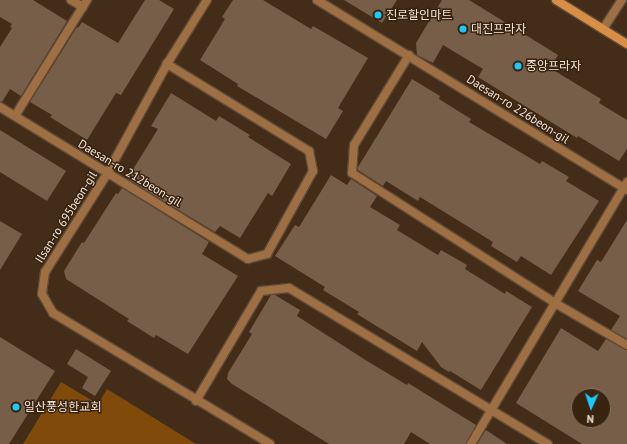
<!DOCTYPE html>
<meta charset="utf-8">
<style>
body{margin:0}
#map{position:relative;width:627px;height:444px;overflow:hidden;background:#432d19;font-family:"PT Sans","Noto Sans KR",sans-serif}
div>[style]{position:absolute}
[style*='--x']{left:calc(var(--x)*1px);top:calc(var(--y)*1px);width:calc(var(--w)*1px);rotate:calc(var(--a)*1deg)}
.green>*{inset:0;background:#804b0a}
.building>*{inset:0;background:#765e48}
.roads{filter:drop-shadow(1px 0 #5f4a38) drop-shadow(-1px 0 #5f4a38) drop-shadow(0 1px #5f4a38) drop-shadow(0 -1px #5f4a38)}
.street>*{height:8px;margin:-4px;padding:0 4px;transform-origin:4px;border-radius:4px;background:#9d6f43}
.secondary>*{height:8px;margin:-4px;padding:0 4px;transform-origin:4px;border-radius:4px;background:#d88f45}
.dots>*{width:11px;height:11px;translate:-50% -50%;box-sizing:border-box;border:2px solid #38230f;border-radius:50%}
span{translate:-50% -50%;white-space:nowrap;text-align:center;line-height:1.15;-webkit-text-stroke:3px #38230f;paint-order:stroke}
.poi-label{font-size:12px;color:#f3e5d9}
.left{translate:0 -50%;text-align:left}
.street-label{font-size:12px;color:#f3e5d9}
.north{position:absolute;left:571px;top:388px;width:40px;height:40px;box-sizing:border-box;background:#38230f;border:1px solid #837160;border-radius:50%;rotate:183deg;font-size:11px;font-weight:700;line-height:16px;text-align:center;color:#f3e5d9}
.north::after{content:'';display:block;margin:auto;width:14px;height:18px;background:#1cc9fc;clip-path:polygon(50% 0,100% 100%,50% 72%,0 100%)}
</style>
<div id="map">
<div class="green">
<i style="clip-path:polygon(61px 382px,98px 404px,107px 389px,196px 444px,23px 444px)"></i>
</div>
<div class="building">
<i style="clip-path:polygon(0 0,33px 0,67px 21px,21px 96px,10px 89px,2px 102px,0 102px,0 47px,12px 28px,10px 27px,12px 24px,0 17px)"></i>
<i style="clip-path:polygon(145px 0,159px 0,174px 9px,121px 95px,116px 93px,87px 140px,50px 117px,52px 115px,30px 102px,77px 27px,78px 28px,82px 22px,118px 43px)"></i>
<i style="clip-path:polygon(233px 0,263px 0,311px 29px,313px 26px,368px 58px,338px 108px,343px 111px,326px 139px,237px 86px,238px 84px,200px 60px,225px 19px,222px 17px)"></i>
<i style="clip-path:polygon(344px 0,397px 0,382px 23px)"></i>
<i style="clip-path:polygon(442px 0,469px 0,558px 55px,550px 68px,601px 99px,599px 103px,627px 120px,627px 149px,619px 161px,578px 136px,577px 138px,478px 77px,483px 69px,443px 45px,433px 63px,417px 55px,416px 43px)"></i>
<i style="clip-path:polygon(412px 79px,440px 96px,439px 99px,471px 119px,469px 122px,540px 164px,542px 161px,569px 177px,566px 181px,599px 201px,551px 275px,521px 256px,517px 262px,491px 246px,493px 242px,420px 197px,418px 201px,386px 181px,383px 186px,358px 170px,358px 167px)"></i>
<i style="clip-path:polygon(171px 93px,216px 121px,219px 116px,250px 135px,248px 137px,291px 164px,272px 196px,268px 193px,240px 238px,220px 226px,215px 232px,127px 179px,158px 129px,151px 126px)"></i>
<i style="clip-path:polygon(0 130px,66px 171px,47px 201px,0 172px)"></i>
<i style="clip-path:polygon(331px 175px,347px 185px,351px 179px,377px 196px,370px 207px,400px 225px,397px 230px,438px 255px,441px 250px,467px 265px,465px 269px,505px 294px,506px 291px,532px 307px,481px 390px,450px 371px,449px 372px,441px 367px,422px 342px,417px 351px,357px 314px,359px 312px,323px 290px,325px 287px,275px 256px,295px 225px,299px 227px)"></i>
<i style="clip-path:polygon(122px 188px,209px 242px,202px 254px,238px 276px,188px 354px,156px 335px,154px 338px,127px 321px,129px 319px,66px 279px,64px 271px,82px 242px,84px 243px,116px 193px,118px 194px)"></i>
<i style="clip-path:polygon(627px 220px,627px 339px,611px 330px,620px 316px,578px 291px,597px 260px,601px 262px)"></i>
<i style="clip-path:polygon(0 221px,22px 234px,0 270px)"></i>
<i style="clip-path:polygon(271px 295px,275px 295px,300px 310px,297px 316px,367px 361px,407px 385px,408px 383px,476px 425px,466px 444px,430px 444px,411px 432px,404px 444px,329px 444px,232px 384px,227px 379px,228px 373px,252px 334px,249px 332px)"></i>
<i style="clip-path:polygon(evenodd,561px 328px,598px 351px,606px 339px,627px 350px,627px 444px,582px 444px,516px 403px,561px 328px,579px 396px,603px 396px,603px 420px,579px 420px,579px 396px)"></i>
<i style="clip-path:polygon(0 337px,55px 371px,9px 444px,0 444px)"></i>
<i style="clip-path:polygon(76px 349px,111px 371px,95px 396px,82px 388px,88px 377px,67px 364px)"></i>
<i style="clip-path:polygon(486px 430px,507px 444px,477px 444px)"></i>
</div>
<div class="roads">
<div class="street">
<i style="--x:71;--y:0;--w:14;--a:30"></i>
<i style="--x:207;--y:0;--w:75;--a:122"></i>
<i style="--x:167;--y:64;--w:125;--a:118.6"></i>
<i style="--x:107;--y:174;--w:116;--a:122.3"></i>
<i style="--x:45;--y:272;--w:22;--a:98"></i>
<i style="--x:42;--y:294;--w:22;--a:60"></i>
<i style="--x:53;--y:313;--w:253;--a:31.1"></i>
<i style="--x:317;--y:0;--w:364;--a:31.5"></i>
<i style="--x:603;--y:29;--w:35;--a:-57"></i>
<i style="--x:409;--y:55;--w:105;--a:121.4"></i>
<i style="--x:354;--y:145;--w:28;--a:94"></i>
<i style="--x:352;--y:173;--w:241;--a:32.6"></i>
<i style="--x:555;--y:303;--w:83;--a:30.3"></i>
<i style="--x:0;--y:107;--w:291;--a:31.5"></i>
<i style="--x:248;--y:259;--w:20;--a:-15"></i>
<i style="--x:267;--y:254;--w:95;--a:-61"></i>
<i style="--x:313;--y:171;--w:20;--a:-101"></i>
<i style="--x:309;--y:151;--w:167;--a:-148.5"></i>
<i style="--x:15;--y:116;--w:137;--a:-58.2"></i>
<i style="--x:196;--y:401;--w:128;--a:-59.4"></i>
<i style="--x:261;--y:291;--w:28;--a:-6"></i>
<i style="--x:289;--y:288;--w:302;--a:31.1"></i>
<i style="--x:471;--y:444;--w:305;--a:-59.2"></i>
</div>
<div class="secondary">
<i style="--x:556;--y:0;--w:84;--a:31.8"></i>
</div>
</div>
<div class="dots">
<i style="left:378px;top:15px;background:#1cc9fc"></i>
<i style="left:463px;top:29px;background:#1cc9fc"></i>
<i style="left:518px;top:66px;background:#1cc9fc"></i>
<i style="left:16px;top:407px;background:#1cc9fc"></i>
</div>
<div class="poi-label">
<span class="left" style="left:386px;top:15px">진로할인마트</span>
<span class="left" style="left:471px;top:29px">대진프라자</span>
<span class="left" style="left:526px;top:66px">중앙프라자</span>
<span class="left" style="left:24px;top:407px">일산풍성한교회</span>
</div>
<div class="street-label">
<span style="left:518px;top:109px;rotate:32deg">Daesan-ro 226beon-gil</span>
<span style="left:130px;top:173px;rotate:31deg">Daesan-ro 212beon-gil</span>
<span style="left:66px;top:217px;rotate:-58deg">Ilsan-ro 695beon-gil</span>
</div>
<div class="north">N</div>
</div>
